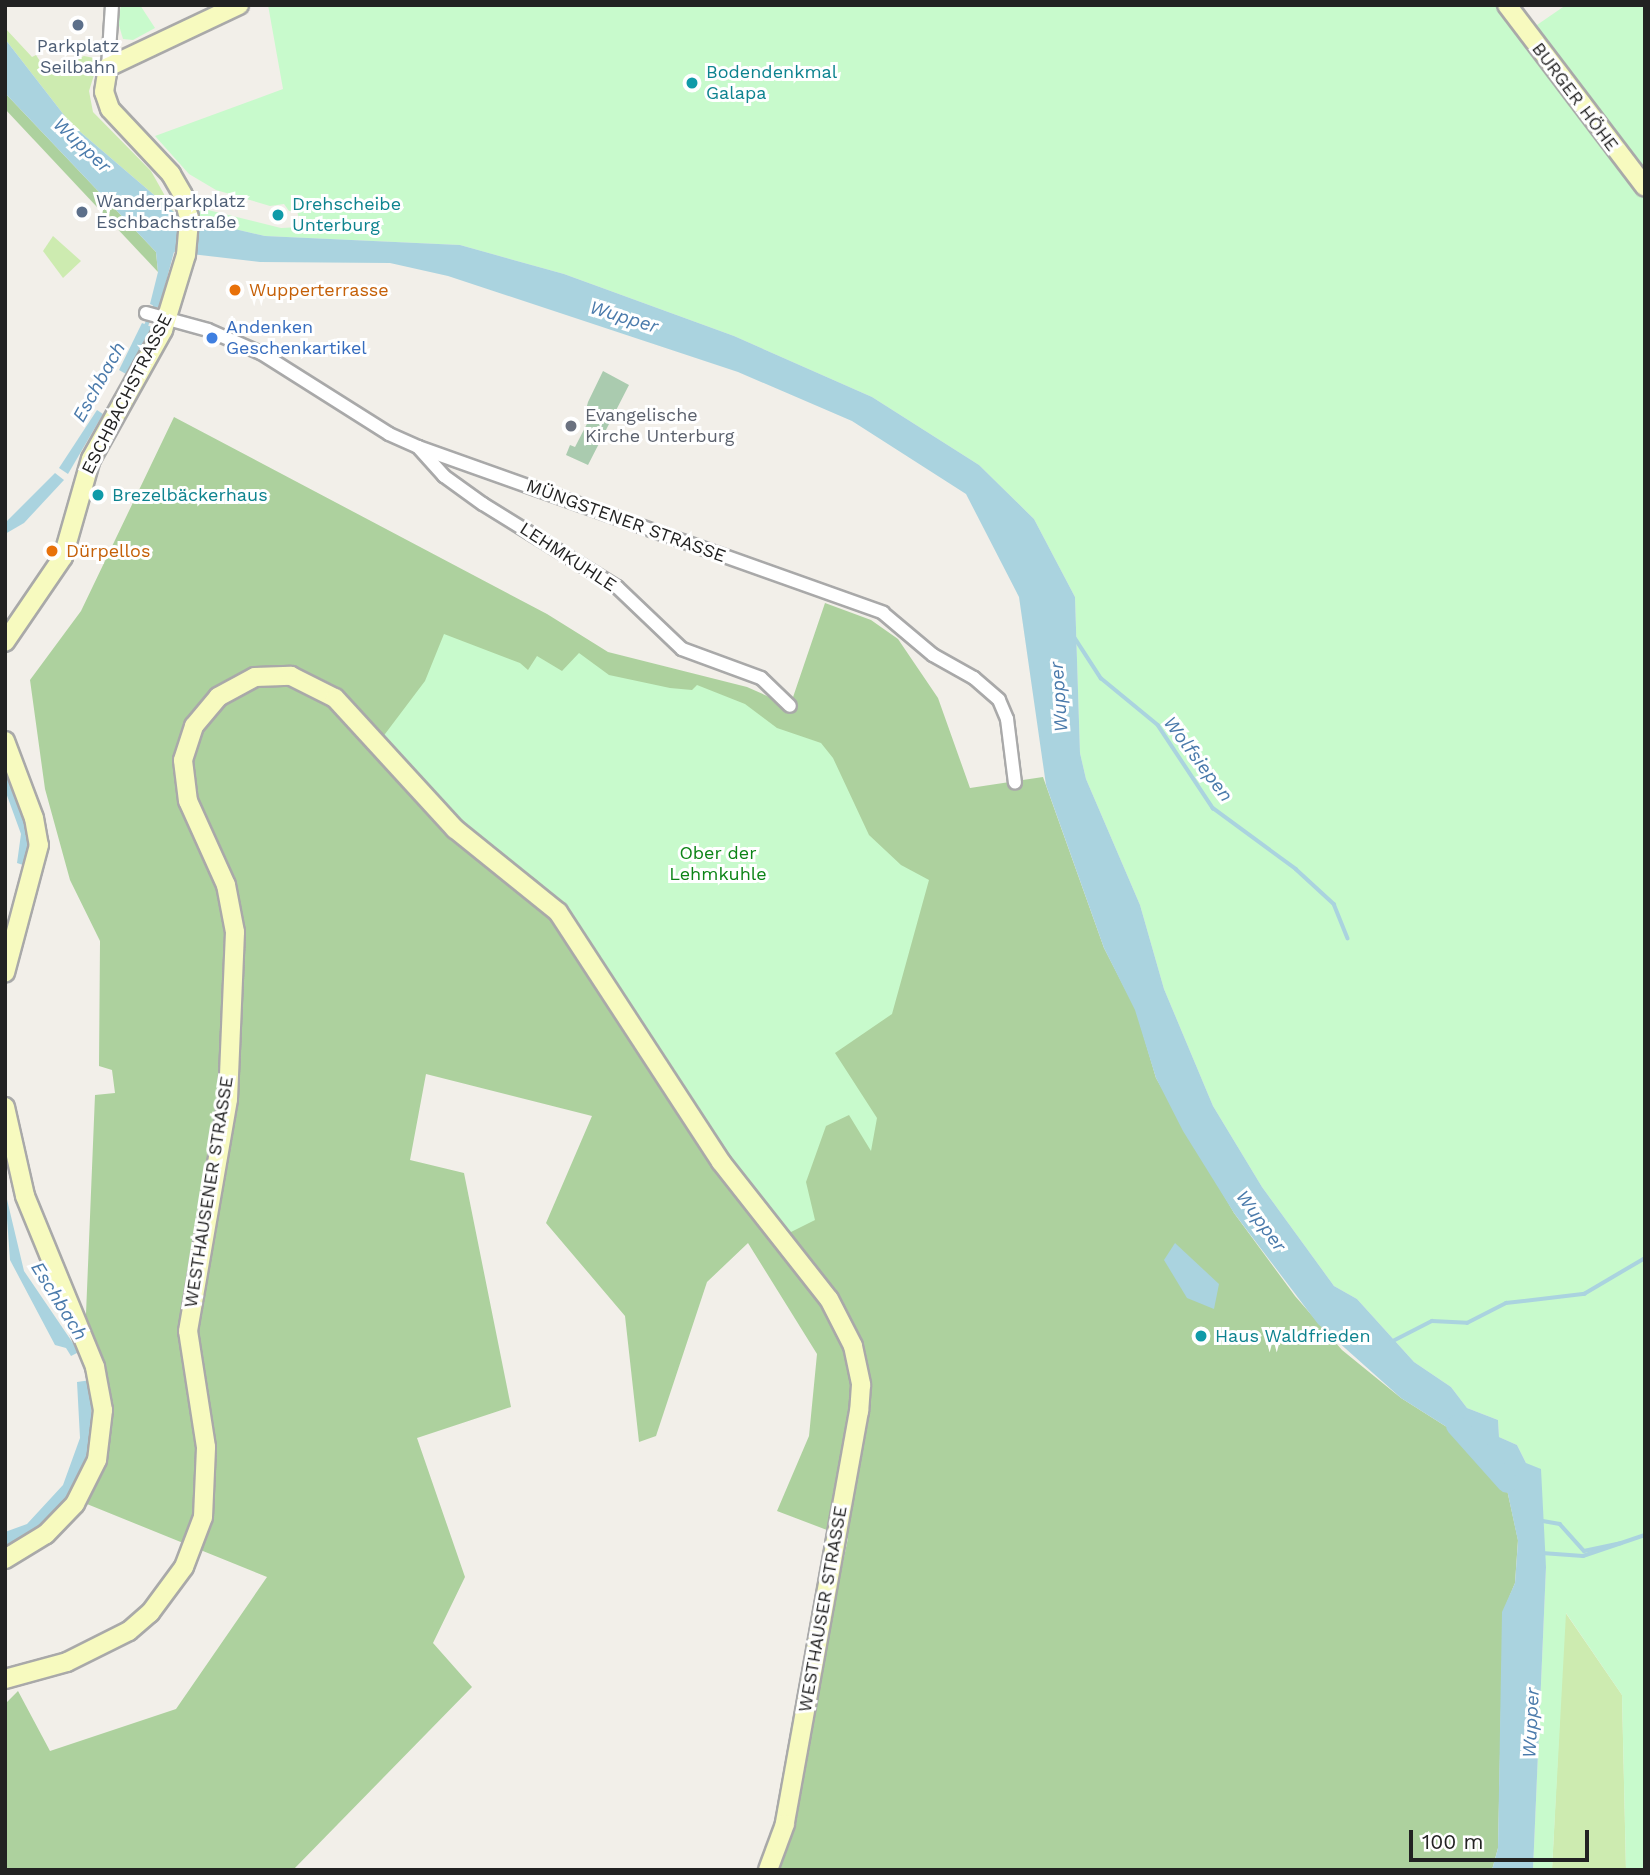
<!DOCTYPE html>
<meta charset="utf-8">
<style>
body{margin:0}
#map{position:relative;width:1650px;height:1875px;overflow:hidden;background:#f2efe9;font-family:"Work Sans",sans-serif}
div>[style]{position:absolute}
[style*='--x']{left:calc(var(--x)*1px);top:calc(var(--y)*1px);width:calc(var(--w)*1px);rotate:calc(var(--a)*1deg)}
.grass>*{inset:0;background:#cdebb0}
.forest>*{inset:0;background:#add19e}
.cemetery>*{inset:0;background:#aacbaf}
.park>*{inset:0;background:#c8facc}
.water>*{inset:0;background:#aad3df}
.stream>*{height:3.5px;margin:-1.75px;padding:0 1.75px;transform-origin:1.75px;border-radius:1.75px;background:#aad3df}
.river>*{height:21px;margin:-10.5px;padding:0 10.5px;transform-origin:10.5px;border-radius:10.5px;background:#aad3df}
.roads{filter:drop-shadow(2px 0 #a9a9a9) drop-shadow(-2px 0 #a9a9a9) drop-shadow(0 2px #a9a9a9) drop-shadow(0 -2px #a9a9a9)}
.street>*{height:12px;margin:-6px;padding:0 6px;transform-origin:6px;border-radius:6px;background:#fff}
.secondary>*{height:18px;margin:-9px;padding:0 9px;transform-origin:9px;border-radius:9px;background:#f7fabf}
.dots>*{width:19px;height:19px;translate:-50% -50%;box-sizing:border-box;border:4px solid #fff;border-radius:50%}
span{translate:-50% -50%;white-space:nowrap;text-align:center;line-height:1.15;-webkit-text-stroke:6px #fff;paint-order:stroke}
.service-label{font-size:18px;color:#4e5e75}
.left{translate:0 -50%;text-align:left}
.culture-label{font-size:18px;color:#0d838f}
.street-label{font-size:18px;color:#222}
.food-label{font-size:18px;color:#c56008}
.shop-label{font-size:18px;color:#366cbe}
.worship-label{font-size:18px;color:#5b616d}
.park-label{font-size:18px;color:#0c8416}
.water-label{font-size:19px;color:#4a7aab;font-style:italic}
.frame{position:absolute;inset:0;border:7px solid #222;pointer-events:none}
.scale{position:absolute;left:1409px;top:1830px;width:180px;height:32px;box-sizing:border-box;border:4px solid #222;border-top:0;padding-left:9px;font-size:21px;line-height:24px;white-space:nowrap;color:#222;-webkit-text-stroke:5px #fff;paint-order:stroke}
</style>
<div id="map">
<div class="grass">
<i style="clip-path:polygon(5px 28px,32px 57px,36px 55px,47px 72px,84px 56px,99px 59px,89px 91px,93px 112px,151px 171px,174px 212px,71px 124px,5px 39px)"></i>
<i style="clip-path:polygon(53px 236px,81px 261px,63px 278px,43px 251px)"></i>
<i style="clip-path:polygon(1565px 1612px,1622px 1695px,1626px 1870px,1552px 1870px)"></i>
</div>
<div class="forest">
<i style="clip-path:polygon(5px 93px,156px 252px,158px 272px,5px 109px)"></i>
<i style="clip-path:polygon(174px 417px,547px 614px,608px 652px,747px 687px,790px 706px,825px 603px,871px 620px,898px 639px,938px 698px,970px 788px,1043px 777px,1104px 948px,1136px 1010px,1156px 1078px,1234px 1213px,1295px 1296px,1342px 1350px,1401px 1398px,1480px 1448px,1506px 1485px,1518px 1540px,1515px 1583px,1503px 1612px,1498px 1848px,1492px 1870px,779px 1870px,848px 1538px,777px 1511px,809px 1436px,817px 1354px,748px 1243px,707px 1282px,656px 1436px,639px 1442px,625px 1316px,546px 1223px,592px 1116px,426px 1074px,410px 1160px,464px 1173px,511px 1407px,417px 1438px,465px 1577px,433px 1643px,472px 1687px,293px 1870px,5px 1870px,5px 1704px,18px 1691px,50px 1751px,176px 1709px,267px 1577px,82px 1502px,111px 1411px,106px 1376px,81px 1317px,86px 1314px,95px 1095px,115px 1093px,112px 1070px,99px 1066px,100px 941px,70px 880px,45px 789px,30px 680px,81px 611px)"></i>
</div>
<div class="cemetery">
<i style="clip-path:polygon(603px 371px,629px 385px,588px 465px,566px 455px,570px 445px,575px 447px,591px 416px,585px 413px,588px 402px)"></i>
</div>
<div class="park">
<i style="clip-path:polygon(121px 5px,140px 5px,155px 28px,133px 40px,123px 39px,118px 22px)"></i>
<i style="clip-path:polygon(268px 5px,1519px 5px,1534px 27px,1566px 5px,1645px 5px,1645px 1870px,1626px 1870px,1622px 1695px,1566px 1613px,1552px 1870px,1533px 1870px,1546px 1567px,1526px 1463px,1517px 1445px,1499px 1437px,1498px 1420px,1467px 1408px,1451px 1387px,1414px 1362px,1357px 1299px,1334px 1286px,1262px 1187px,1213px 1106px,1164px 989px,1140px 905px,1086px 779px,1080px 753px,1075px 597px,1034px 519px,979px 465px,872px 397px,734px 336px,564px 274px,460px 245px,265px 236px,200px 221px,200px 211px,208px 210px,281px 228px,301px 227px,297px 211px,289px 211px,284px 204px,270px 206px,216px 190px,189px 174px,155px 136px,283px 89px)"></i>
<i style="clip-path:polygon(444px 634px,520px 663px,528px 670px,537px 656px,562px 671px,579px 653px,609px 675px,670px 688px,692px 690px,697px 685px,745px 704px,777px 728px,821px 743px,833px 758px,869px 835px,901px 865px,929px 880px,892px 1014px,835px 1053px,877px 1118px,871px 1151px,849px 1115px,826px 1126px,806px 1182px,815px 1220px,789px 1233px,736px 1164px,570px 914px,537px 880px,463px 827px,382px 738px,425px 681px)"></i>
</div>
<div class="water">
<i style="clip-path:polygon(5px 39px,71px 124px,174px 212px,200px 211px,200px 221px,265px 236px,460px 245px,564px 274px,734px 336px,872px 397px,979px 465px,1034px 519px,1075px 597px,1080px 753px,1086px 779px,1140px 905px,1164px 989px,1213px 1106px,1262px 1187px,1334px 1286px,1357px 1299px,1414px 1362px,1451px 1387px,1467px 1408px,1498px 1420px,1499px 1437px,1517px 1445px,1526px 1463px,1541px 1469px,1546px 1567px,1533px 1870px,1492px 1870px,1498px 1848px,1502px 1612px,1515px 1583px,1518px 1541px,1506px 1485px,1480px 1448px,1401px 1398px,1318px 1324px,1234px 1213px,1183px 1131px,1156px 1078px,1135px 1010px,1104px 948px,1046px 785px,1019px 597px,966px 494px,852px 421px,738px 372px,448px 276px,390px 263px,260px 262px,174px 252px,159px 308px,150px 304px,158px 272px,156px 252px,5px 93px)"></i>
<i style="clip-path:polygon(142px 323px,154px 328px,126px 374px,119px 370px)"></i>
<i style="clip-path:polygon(97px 410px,103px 414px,68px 474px,59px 468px)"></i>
<i style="clip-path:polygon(55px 473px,64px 480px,24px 523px,5px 534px,5px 523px)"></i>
<i style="clip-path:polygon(13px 782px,32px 836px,29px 867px,17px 863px,21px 834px,5px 790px,5px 785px)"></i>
<i style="clip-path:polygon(5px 1191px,24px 1271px,79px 1352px,71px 1356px,66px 1348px,55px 1345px,10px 1260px)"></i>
<i style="clip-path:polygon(1175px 1243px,1219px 1284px,1214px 1309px,1187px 1298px,1164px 1260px)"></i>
<i style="clip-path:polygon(91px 1380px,91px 1444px,74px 1488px,48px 1520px,5px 1547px,5px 1532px,27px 1524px,63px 1485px,80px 1438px,77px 1382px)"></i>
</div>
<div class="stream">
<i style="--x:145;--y:328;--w:27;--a:-66"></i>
<i style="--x:1075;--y:638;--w:48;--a:57"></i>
<i style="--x:1101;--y:678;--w:74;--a:39.5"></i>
<i style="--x:1158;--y:725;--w:100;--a:56.5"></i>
<i style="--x:1213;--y:808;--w:103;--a:36.3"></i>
<i style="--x:1296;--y:869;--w:52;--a:42.6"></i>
<i style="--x:1334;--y:904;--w:37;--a:68"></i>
<i style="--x:5;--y:774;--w:15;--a:67"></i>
<i style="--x:1391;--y:1342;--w:46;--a:-27.1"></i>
<i style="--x:1432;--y:1321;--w:35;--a:3"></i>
<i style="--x:1467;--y:1323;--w:44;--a:-27.1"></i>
<i style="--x:1506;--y:1303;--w:79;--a:-6.6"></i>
<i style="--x:1584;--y:1294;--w:71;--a:-30.5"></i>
<i style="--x:1543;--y:1521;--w:17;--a:10"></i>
<i style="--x:1560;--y:1524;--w:36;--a:48"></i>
<i style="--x:1584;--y:1551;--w:38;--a:-12"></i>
<i style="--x:1542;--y:1553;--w:41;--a:4.2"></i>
<i style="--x:1583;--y:1556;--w:65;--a:-18.7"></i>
</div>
<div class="river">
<i style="--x:1456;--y:1425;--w:76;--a:48.2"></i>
</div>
<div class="roads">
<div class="street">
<i style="--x:108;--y:67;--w:62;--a:-86.3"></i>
<i style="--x:146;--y:313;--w:64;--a:15.3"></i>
<i style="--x:208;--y:330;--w:58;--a:23.5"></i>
<i style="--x:261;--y:353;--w:151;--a:32.3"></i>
<i style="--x:389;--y:434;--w:32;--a:24"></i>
<i style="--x:418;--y:447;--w:494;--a:19.6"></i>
<i style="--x:883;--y:613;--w:65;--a:40"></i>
<i style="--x:933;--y:655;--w:47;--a:29.3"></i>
<i style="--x:974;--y:678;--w:33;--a:41"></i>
<i style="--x:999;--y:700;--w:21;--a:67"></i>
<i style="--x:1007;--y:719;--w:64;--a:82.9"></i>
<i style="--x:418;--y:447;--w:39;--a:48"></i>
<i style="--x:444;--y:476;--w:48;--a:35.7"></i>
<i style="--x:483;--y:504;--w:158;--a:31.8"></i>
<i style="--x:617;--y:587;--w:90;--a:43.6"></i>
<i style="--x:682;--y:649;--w:84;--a:20.2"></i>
<i style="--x:761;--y:678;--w:40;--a:44"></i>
</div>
<div class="secondary">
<i style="--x:1507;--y:5;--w:228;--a:52.8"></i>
<i style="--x:5;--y:642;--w:103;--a:-55.7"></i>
<i style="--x:63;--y:557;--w:102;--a:-74.1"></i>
<i style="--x:91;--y:459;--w:148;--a:-60.8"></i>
<i style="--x:163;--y:330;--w:78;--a:-73"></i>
<i style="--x:186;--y:255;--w:37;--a:-85"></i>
<i style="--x:189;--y:218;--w:24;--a:-105"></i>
<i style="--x:183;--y:195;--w:24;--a:-120"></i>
<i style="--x:171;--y:174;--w:89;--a:-133.2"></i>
<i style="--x:110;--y:109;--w:18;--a:-109"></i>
<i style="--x:104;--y:92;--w:25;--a:-81"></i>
<i style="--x:108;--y:67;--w:145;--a:-25.3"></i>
<i style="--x:5;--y:741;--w:82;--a:69.4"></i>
<i style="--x:34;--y:818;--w:27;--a:80"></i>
<i style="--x:39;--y:845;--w:132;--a:104.9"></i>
<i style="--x:5;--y:1107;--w:91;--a:77.3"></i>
<i style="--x:25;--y:1196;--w:185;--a:67.7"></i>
<i style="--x:95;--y:1367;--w:44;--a:79.5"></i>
<i style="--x:103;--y:1410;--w:50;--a:96.8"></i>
<i style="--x:97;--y:1460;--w:49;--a:116.6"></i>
<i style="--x:75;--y:1504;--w:42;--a:134"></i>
<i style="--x:46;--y:1534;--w:48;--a:148.6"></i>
<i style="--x:5;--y:1679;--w:64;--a:-15.3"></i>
<i style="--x:67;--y:1662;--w:69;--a:-26.6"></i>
<i style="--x:129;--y:1631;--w:28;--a:-41"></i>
<i style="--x:150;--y:1613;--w:57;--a:-53.5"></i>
<i style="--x:184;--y:1567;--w:53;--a:-69.2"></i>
<i style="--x:203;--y:1517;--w:70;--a:-87.5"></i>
<i style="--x:206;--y:1447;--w:117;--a:-98.8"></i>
<i style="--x:188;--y:1331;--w:235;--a:-80.2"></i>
<i style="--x:228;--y:1099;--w:167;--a:-87.6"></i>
<i style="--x:235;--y:932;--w:48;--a:-100.8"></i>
<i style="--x:226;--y:885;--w:92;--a:-114.3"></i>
<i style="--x:188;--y:801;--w:41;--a:-97"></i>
<i style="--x:183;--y:760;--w:36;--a:-72"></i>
<i style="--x:194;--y:726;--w:38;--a:-50"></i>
<i style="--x:218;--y:697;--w:42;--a:-28.4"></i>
<i style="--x:255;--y:677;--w:36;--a:-2"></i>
<i style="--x:291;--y:676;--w:49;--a:26.6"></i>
<i style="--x:335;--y:698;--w:178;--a:47.5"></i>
<i style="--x:455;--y:829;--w:132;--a:38.9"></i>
<i style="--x:558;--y:912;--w:298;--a:56.9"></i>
<i style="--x:721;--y:1162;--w:174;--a:51.8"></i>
<i style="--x:829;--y:1299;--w:53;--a:62.9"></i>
<i style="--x:853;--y:1346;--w:40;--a:78"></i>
<i style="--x:861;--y:1385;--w:26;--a:94"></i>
<i style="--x:859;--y:1411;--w:420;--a:100.2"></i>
<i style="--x:785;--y:1824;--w:49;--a:110.3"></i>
</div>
</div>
<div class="dots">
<i style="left:78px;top:25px;background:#5c6f8a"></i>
<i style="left:692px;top:83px;background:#0f9aa8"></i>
<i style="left:82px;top:212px;background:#5c6f8a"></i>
<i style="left:278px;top:215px;background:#0f9aa8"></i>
<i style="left:235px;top:290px;background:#e8710a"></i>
<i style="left:212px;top:338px;background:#3f7fe0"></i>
<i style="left:571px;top:426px;background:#6b7280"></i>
<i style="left:98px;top:495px;background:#0f9aa8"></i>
<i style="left:52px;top:551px;background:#e8710a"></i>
<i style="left:1201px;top:1336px;background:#0f9aa8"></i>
</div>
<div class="service-label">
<span style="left:78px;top:57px">Parkplatz<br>Seilbahn</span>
<span class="left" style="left:96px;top:212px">Wanderparkplatz<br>Eschbachstraße</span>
</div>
<div class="culture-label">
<span class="left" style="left:706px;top:83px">Bodendenkmal<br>Galapa</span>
<span class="left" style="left:292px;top:215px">Drehscheibe<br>Unterburg</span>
<span class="left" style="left:112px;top:495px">Brezelbäckerhaus</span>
<span class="left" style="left:1215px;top:1336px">Haus Waldfrieden</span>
</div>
<div class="street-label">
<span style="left:1575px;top:97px;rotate:53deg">BURGER HÖHE</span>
<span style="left:127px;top:394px;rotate:-63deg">ESCHBACHSTRASSE</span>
<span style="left:626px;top:521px;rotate:20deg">MÜNGSTENER STRASSE</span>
<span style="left:568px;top:557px;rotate:33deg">LEHMKUHLE</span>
<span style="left:209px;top:1192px;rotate:-81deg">WESTHAUSENER STRASSE</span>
<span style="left:823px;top:1609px;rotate:-80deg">WESTHAUSER STRASSE</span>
</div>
<div class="food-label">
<span class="left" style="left:249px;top:290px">Wupperterrasse</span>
<span class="left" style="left:66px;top:551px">Dürpellos</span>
</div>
<div class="shop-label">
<span class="left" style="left:226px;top:338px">Andenken<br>Geschenkartikel</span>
</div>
<div class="worship-label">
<span class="left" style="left:585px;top:426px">Evangelische<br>Kirche Unterburg</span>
</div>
<div class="park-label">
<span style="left:718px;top:864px">Ober der<br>Lehmkuhle</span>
</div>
<div class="water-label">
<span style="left:82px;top:145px;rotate:43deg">Wupper</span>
<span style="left:624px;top:317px;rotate:17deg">Wupper</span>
<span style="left:99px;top:382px;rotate:-61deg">Eschbach</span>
<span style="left:1059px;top:697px;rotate:-94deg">Wupper</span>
<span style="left:1198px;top:759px;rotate:53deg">Wolfsiepen</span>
<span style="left:1261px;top:1221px;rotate:54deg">Wupper</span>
<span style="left:59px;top:1301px;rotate:58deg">Eschbach</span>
<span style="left:1531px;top:1723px;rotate:-87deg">Wupper</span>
</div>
<div class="frame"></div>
<div class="scale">100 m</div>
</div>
